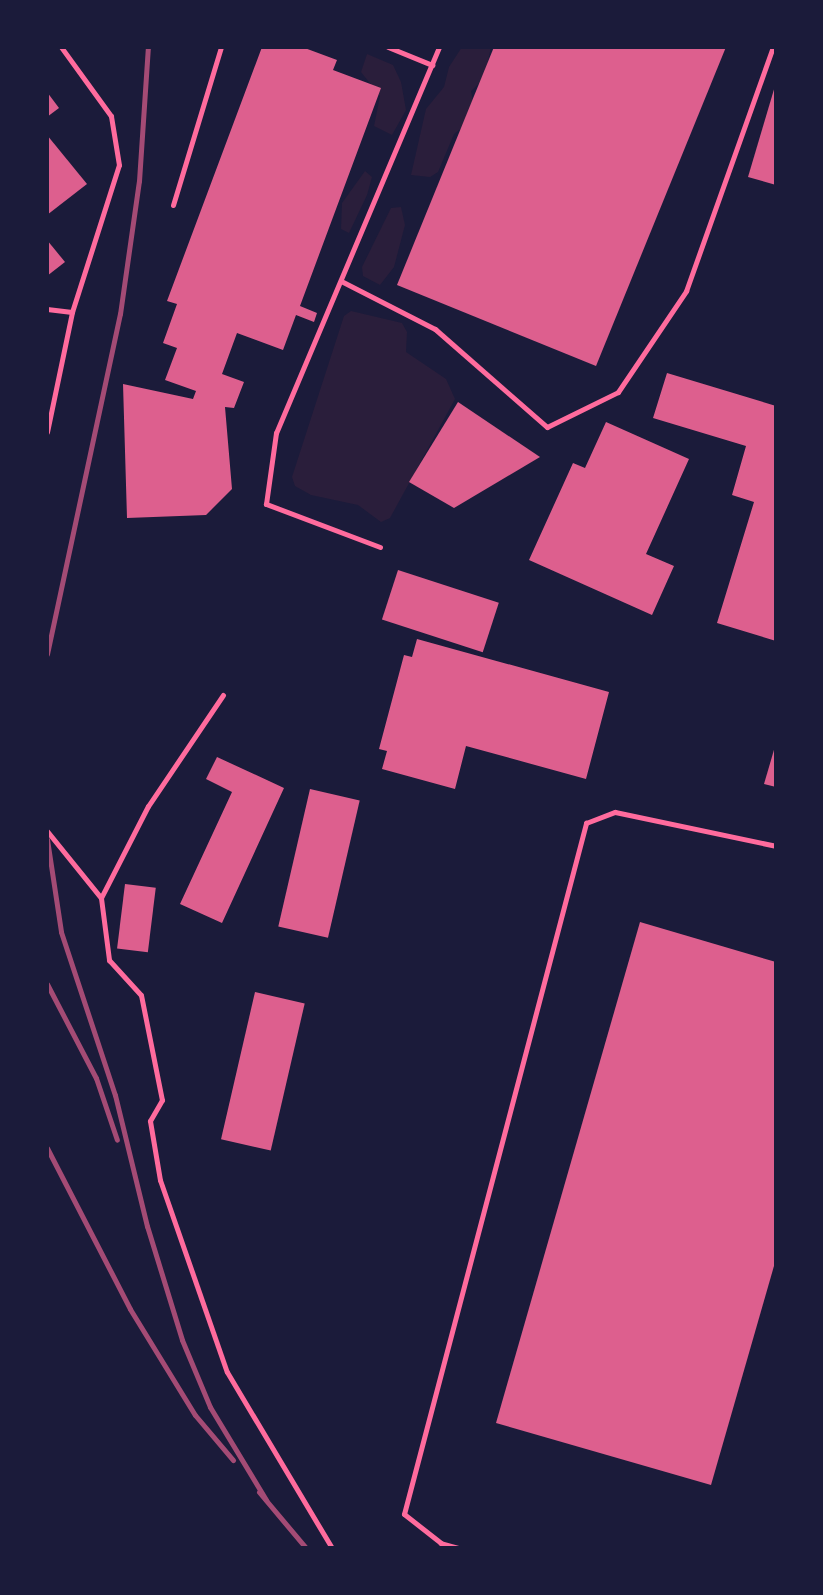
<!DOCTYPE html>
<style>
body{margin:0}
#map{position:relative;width:823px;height:1595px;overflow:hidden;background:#1b1b3a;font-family:Overpass,sans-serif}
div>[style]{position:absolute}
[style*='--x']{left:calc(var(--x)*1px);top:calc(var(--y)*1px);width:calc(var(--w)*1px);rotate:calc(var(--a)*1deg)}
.green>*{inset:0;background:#2a1e3b}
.building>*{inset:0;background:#dd5f8e;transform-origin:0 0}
.service>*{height:5px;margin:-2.5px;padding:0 2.5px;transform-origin:2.5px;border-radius:2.5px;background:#ff6b9d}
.rail>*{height:5px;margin:-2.5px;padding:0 2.5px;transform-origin:2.5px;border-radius:2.5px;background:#a44b75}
span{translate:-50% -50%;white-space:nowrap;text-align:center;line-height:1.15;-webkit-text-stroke:5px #1b1b3a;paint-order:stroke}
.frame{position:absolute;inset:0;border:49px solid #1b1b3a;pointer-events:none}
</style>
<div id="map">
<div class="green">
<i style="clip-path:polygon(462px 47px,491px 47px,484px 79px,471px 91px,476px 117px,454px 134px,438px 172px,430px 177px,411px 175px,426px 109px,444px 87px,449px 67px)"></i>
<i style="clip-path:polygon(367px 54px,393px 65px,401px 82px,406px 110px,392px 135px,374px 126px,380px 96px,361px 72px)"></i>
<i style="clip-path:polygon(365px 171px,372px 177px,367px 195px,349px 233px,341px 229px,342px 203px)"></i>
<i style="clip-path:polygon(401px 207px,405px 225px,394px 267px,380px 285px,363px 276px,362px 267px,391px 208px)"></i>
<i style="clip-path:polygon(351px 311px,402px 323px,407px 332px,406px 352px,446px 379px,455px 399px,390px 518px,381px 522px,358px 505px,311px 495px,295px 486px,292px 477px,344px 316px)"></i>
</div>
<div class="building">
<i style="clip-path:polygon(262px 47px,302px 47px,337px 60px,333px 70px,381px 88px,300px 306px,317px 313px,314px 322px,296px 315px,283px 350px,237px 333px,222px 374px,244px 382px,234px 408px,225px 407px,232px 489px,206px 515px,127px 518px,123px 384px,193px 399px,196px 391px,165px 380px,177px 348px,163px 343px,177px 304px,167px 301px)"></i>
<i style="clip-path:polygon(494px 47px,726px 47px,596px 366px,397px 285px)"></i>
<i style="clip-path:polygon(775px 86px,776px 86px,776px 185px,748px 177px)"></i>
<i style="clip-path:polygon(47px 92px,59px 108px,47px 117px)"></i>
<i style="clip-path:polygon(47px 135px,87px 184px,47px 215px)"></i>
<i style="clip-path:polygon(47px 240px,65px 262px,47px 276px)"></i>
<i style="clip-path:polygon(667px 373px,776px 406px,776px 641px,717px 623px,754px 502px,732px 495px,746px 446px,653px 418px)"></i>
<i style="clip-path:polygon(458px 402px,540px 457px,454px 508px,409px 482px)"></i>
<i style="clip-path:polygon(606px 422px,689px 459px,646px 554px,674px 566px,652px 615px,529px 560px,573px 463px,585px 468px)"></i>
<i style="left:398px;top:570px;width:106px;height:52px;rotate:18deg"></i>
<i style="clip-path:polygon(417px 639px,609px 692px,586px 779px,466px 746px,455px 789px,382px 769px,387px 751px,379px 749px,404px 655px,412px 657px)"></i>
<i style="clip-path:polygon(776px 743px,776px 787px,764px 784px)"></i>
<i style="clip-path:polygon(217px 757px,284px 788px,222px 923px,180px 904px,232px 792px,206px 779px)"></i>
<i style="left:310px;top:789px;width:51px;height:141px;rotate:13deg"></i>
<i style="left:125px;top:884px;width:31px;height:65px;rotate:7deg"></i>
<i style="clip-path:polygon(640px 922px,776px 962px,776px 1259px,711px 1485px,496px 1423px)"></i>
<i style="left:255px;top:992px;width:51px;height:151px;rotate:13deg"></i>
</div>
<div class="service">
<i style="--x:388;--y:47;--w:48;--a:22.2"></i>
<i style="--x:173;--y:205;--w:165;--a:-73.1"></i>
<i style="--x:341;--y:281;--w:106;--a:27.1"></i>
<i style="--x:435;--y:329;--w:149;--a:41.2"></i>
<i style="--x:547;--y:427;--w:79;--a:-26.2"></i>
<i style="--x:618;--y:392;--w:122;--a:-56"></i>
<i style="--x:686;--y:291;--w:259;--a:-70.4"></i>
<i style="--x:47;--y:309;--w:25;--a:7"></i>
<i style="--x:47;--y:432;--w:123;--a:-78.2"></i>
<i style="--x:72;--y:312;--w:154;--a:-72.3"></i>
<i style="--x:119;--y:165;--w:50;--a:-99.3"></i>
<i style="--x:111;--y:116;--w:85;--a:-125.9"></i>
<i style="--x:380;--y:547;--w:122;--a:-159.3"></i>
<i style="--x:266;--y:504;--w:72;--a:-82"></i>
<i style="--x:276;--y:433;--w:419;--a:-67.1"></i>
<i style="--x:223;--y:695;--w:134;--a:124"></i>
<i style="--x:148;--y:806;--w:103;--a:117.1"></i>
<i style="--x:101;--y:898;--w:63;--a:82.6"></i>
<i style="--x:109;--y:960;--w:47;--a:47.6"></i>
<i style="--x:141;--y:995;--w:107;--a:78.7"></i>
<i style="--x:162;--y:1100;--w:24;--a:120"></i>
<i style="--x:150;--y:1121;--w:60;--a:80.4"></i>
<i style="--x:160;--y:1180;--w:203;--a:70.8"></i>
<i style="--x:227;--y:1372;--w:205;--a:59.2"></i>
<i style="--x:47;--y:831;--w:86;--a:51.1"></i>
<i style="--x:458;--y:1548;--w:18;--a:-164"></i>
<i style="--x:441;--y:1543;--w:47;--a:-141.9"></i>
<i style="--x:404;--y:1514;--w:715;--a:-75.24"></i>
<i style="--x:586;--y:823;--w:31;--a:-21"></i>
<i style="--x:615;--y:812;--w:165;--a:11.9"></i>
</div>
<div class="rail">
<i style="--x:47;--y:654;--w:348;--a:-77.9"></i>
<i style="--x:120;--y:314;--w:134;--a:-81.9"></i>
<i style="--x:139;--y:181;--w:134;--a:-86.2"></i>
<i style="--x:47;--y:839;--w:94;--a:81.4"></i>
<i style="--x:61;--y:932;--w:172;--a:71.7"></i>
<i style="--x:115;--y:1095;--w:135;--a:76.3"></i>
<i style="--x:147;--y:1226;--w:119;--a:72.9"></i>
<i style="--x:182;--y:1340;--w:73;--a:67.3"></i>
<i style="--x:210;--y:1407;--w:109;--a:58.9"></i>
<i style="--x:47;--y:984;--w:106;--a:62.5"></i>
<i style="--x:96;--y:1078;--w:65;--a:71.3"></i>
<i style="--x:47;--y:1148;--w:181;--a:62.7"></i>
<i style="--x:130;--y:1309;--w:124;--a:58.5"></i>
<i style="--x:195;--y:1415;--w:59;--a:49.8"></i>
<i style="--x:259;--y:1492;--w:73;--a:50"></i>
</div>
<div class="frame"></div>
</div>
